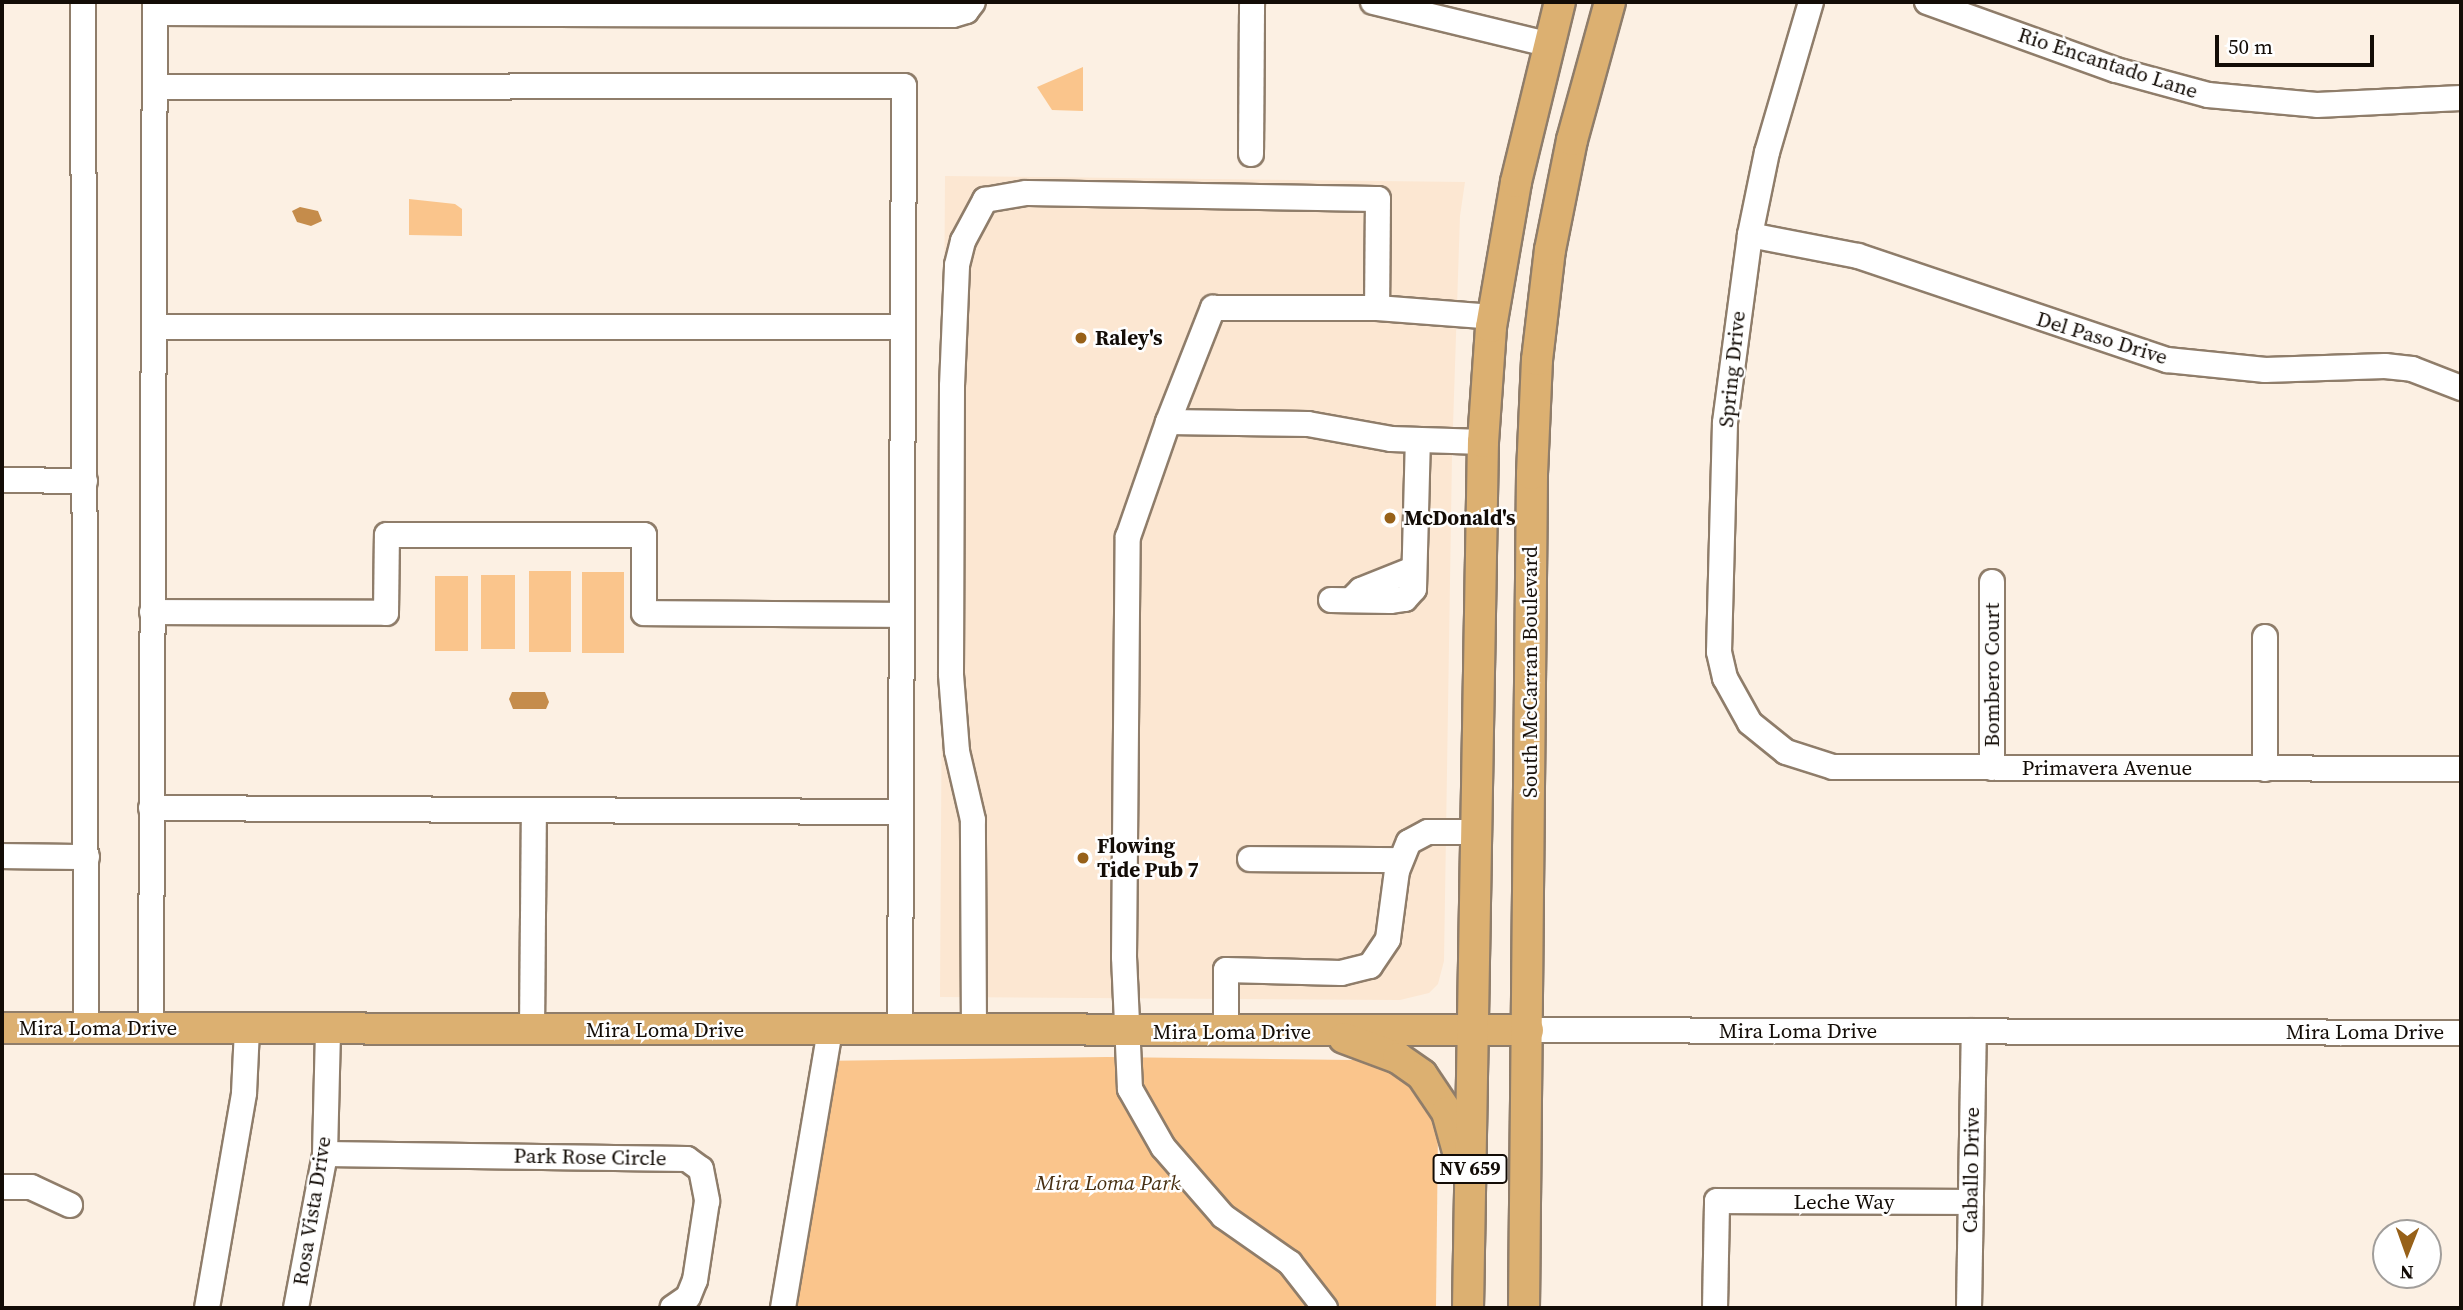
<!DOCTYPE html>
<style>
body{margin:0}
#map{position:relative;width:2463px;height:1310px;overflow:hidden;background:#fcf0e3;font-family:"Source Serif 4",serif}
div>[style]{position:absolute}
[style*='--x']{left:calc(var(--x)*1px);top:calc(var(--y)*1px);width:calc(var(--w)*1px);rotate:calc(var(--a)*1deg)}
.built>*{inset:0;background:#fce7d2}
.green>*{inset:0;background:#fac58c;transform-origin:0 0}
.water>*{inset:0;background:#c58c4b}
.roads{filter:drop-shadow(2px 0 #8f7d6a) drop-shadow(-2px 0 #8f7d6a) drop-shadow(0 2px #8f7d6a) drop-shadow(0 -2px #8f7d6a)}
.minor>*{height:24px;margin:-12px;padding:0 12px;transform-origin:12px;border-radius:12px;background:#fff}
.major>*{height:30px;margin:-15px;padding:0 15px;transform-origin:15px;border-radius:15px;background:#dcb071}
.dots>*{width:19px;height:19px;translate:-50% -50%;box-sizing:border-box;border:4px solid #fff;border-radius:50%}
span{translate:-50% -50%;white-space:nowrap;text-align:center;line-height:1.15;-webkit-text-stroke:5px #fff;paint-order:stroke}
.shield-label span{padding:2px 5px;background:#fff;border:2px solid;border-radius:5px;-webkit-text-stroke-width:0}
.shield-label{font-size:19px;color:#130c06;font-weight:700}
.street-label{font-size:21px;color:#130c06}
.poi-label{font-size:21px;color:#130c06;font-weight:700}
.left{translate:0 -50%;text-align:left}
.park-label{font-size:21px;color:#472f12;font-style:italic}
.frame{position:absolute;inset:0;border:4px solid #130c06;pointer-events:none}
.north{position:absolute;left:2372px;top:1219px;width:70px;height:70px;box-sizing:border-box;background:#fff;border:2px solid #a19e9b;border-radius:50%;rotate:181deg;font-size:19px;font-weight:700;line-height:28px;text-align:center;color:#130c06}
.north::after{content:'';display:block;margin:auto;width:24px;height:32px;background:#976119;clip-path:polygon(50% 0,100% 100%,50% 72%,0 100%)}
.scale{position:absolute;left:2215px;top:35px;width:159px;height:32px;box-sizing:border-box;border:4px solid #130c06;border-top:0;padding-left:9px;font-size:21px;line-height:24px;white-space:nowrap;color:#130c06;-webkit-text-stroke:5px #fff;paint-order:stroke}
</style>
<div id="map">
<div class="built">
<i style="clip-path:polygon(945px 176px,1465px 182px,1460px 216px,1452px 456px,1444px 961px,1438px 984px,1429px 993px,1400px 1000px,940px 997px)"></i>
</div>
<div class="green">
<i style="clip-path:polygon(1083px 67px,1083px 111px,1052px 110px,1037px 87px)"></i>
<i style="clip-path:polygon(409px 199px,455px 204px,462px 209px,462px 236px,409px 235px)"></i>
<i style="left:529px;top:571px;width:42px;height:81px"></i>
<i style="left:582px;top:572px;width:42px;height:81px"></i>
<i style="left:481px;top:575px;width:34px;height:74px"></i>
<i style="left:435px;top:576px;width:33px;height:75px"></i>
<i style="clip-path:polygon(1107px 1057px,1354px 1060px,1384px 1063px,1405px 1077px,1433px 1113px,1438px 1130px,1436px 1308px,777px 1308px,818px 1061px)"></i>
</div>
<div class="water">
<i style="clip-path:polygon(300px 207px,318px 211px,322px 221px,311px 226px,297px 222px,292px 211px)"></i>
<i style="clip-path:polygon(512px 692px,545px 692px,549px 702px,546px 709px,513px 709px,509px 699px)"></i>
</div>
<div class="roads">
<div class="minor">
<i style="--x:83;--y:2;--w:1026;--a:89.83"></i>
<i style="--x:1373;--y:2;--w:179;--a:13.6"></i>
<i style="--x:1811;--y:2;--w:156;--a:106.3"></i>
<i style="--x:1767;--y:152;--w:85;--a:101.6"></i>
<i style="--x:1750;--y:235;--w:190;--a:97.6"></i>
<i style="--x:1725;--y:423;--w:229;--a:91.5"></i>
<i style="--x:1719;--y:652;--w:27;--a:77"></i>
<i style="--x:1725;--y:678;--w:51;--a:60.9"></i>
<i style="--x:1750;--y:723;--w:46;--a:38.9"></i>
<i style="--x:1786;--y:752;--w:49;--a:17.7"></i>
<i style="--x:1833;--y:767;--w:628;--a:0.18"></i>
<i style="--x:1927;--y:2;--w:201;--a:19.8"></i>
<i style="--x:2116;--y:70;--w:95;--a:15.2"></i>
<i style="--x:2208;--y:95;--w:109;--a:5.2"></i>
<i style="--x:2317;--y:105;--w:144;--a:-2.8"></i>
<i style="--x:155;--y:13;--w:798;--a:0.14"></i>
<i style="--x:953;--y:15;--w:14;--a:-17"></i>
<i style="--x:966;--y:11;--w:11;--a:-52"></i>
<i style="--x:155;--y:87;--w:749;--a:-0.08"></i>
<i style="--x:904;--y:86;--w:944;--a:90.24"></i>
<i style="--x:1251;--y:154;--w:152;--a:-89.6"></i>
<i style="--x:1750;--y:235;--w:110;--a:11"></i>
<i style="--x:1858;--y:256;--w:326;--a:18.6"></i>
<i style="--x:2167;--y:360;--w:99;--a:5.8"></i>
<i style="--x:2265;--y:370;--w:120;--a:-1.9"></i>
<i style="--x:2385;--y:366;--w:27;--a:6"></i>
<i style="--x:2412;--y:369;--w:53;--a:21.2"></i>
<i style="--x:154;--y:327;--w:749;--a:0"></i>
<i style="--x:1168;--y:422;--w:123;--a:-68.5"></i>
<i style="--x:1213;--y:308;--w:164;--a:0"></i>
<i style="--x:1377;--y:308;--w:116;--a:4.4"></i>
<i style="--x:2;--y:480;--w:83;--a:0.7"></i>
<i style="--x:1331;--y:600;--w:59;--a:1"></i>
<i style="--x:1390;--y:601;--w:15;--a:-8"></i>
<i style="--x:1405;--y:599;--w:13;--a:-48"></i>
<i style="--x:1414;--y:589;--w:149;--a:-88.5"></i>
<i style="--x:1351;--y:600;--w:14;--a:-45"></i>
<i style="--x:1361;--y:590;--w:54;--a:-21.8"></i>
<i style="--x:152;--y:612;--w:234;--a:0.2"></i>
<i style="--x:386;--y:613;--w:78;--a:-89.3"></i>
<i style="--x:387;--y:535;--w:257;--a:0"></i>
<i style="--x:644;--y:535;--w:78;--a:90"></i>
<i style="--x:644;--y:613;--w:258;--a:0.4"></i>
<i style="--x:1992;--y:768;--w:186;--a:-90"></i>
<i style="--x:2265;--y:769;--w:132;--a:-90"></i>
<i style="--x:151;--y:808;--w:750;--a:0.31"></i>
<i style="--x:2;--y:856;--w:85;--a:0.7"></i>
<i style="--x:1250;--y:859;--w:150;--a:0.4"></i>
<i style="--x:151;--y:1029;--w:1027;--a:-89.78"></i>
<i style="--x:532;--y:1030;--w:220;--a:-89.5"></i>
<i style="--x:1528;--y:1030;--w:933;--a:0.18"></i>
<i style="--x:974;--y:1032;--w:212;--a:-90.3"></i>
<i style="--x:973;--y:820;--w:71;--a:-103.1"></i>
<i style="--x:957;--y:751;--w:77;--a:-94.5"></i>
<i style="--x:951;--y:674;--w:288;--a:-89.8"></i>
<i style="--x:952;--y:386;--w:121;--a:-87.6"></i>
<i style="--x:957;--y:265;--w:25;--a:-76"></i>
<i style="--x:963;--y:241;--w:47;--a:-61.8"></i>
<i style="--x:985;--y:200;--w:42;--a:-9.7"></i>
<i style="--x:1026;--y:193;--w:352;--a:1"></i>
<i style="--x:1378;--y:199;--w:109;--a:90.5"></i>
<i style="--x:1226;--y:1032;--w:62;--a:-90"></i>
<i style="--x:1226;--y:970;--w:115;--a:1.5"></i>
<i style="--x:1341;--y:973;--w:30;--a:-14"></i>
<i style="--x:1370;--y:966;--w:32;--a:-56"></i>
<i style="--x:1388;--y:939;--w:69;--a:-82.5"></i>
<i style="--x:1397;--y:871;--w:31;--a:-68"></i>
<i style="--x:1409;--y:842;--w:21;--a:-28"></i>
<i style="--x:1428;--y:832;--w:48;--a:0"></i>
<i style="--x:325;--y:1154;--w:362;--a:0.8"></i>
<i style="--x:687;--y:1159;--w:17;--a:36"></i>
<i style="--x:701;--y:1169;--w:33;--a:79"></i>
<i style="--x:707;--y:1201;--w:80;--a:98.6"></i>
<i style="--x:695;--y:1280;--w:18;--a:112"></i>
<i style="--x:688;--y:1297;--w:19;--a:145"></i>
<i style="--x:2;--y:1187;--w:29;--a:0"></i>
<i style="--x:31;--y:1187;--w:43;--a:24.8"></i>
<i style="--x:207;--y:1308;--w:218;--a:-80.2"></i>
<i style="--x:244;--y:1093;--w:64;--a:-87.3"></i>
<i style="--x:296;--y:1308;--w:157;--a:-79.3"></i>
<i style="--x:325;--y:1154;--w:125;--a:-88.6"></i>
<i style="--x:783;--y:1308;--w:282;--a:-80.4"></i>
<i style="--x:1325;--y:1308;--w:57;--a:-127.9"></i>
<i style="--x:1290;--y:1263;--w:82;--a:-145"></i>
<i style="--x:1223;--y:1216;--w:91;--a:-131"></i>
<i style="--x:1163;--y:1147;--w:67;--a:-119.6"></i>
<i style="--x:1130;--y:1089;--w:132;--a:-92.6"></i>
<i style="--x:1124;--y:957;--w:420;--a:-89.5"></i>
<i style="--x:1128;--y:537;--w:122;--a:-70.8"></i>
<i style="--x:1168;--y:422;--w:140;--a:0.8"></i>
<i style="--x:1308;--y:424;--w:84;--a:10.2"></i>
<i style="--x:1391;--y:439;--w:92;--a:1.9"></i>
<i style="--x:1715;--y:1308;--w:107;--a:-88.9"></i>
<i style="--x:1717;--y:1201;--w:254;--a:0.2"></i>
<i style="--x:1969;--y:1308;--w:277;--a:-89"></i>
</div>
<div class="major">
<i style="--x:2;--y:1028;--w:1526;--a:0.08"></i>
<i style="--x:1344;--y:1038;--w:58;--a:20.3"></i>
<i style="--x:1398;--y:1058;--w:29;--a:35"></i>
<i style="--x:1422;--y:1075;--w:45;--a:56"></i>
<i style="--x:1447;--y:1112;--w:49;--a:74.5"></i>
<i style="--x:1468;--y:1308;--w:866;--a:-89.01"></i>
<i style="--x:1483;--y:442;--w:115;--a:-86"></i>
<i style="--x:1491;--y:327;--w:147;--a:-80.2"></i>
<i style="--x:1516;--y:182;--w:185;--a:-76.3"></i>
<i style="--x:1524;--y:1308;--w:834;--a:-89.45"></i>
<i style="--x:1532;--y:474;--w:114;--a:-87.5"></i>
<i style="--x:1537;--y:360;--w:111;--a:-83.3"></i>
<i style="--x:1550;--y:250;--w:112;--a:-78.7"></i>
<i style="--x:1572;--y:140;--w:143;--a:-74.6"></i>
</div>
</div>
<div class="dots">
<i style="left:1081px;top:338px;background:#976119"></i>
<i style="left:1390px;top:518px;background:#976119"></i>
<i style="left:1083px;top:858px;background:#976119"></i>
</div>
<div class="shield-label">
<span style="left:1470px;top:1169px">NV 659</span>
</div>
<div class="street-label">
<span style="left:2108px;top:63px;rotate:18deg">Rio Encantado Lane</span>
<span style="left:2102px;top:338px;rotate:17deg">Del Paso Drive</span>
<span style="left:1732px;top:369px;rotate:-84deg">Spring Drive</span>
<span style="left:1530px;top:672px;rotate:-90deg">South McCarran Boulevard</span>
<span style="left:1992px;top:675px;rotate:-90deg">Bombero Court</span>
<span style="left:2107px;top:768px">Primavera Avenue</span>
<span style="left:98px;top:1028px">Mira Loma Drive</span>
<span style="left:665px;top:1030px">Mira Loma Drive</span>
<span style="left:1798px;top:1031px">Mira Loma Drive</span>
<span style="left:1232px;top:1032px">Mira Loma Drive</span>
<span style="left:2365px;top:1032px">Mira Loma Drive</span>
<span style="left:590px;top:1157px;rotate:1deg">Park Rose Circle</span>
<span style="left:1971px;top:1170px;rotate:-89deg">Caballo Drive</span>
<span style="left:1844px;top:1202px">Leche Way</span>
<span style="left:312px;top:1211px;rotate:-81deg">Rosa Vista Drive</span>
</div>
<div class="poi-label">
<span class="left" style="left:1095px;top:338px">Raley's</span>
<span class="left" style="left:1404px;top:518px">McDonald's</span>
<span class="left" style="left:1097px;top:858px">Flowing<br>Tide Pub 7</span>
</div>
<div class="park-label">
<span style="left:1108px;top:1183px">Mira Loma Park</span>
</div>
<div class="frame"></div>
<div class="north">N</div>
<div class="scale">50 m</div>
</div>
